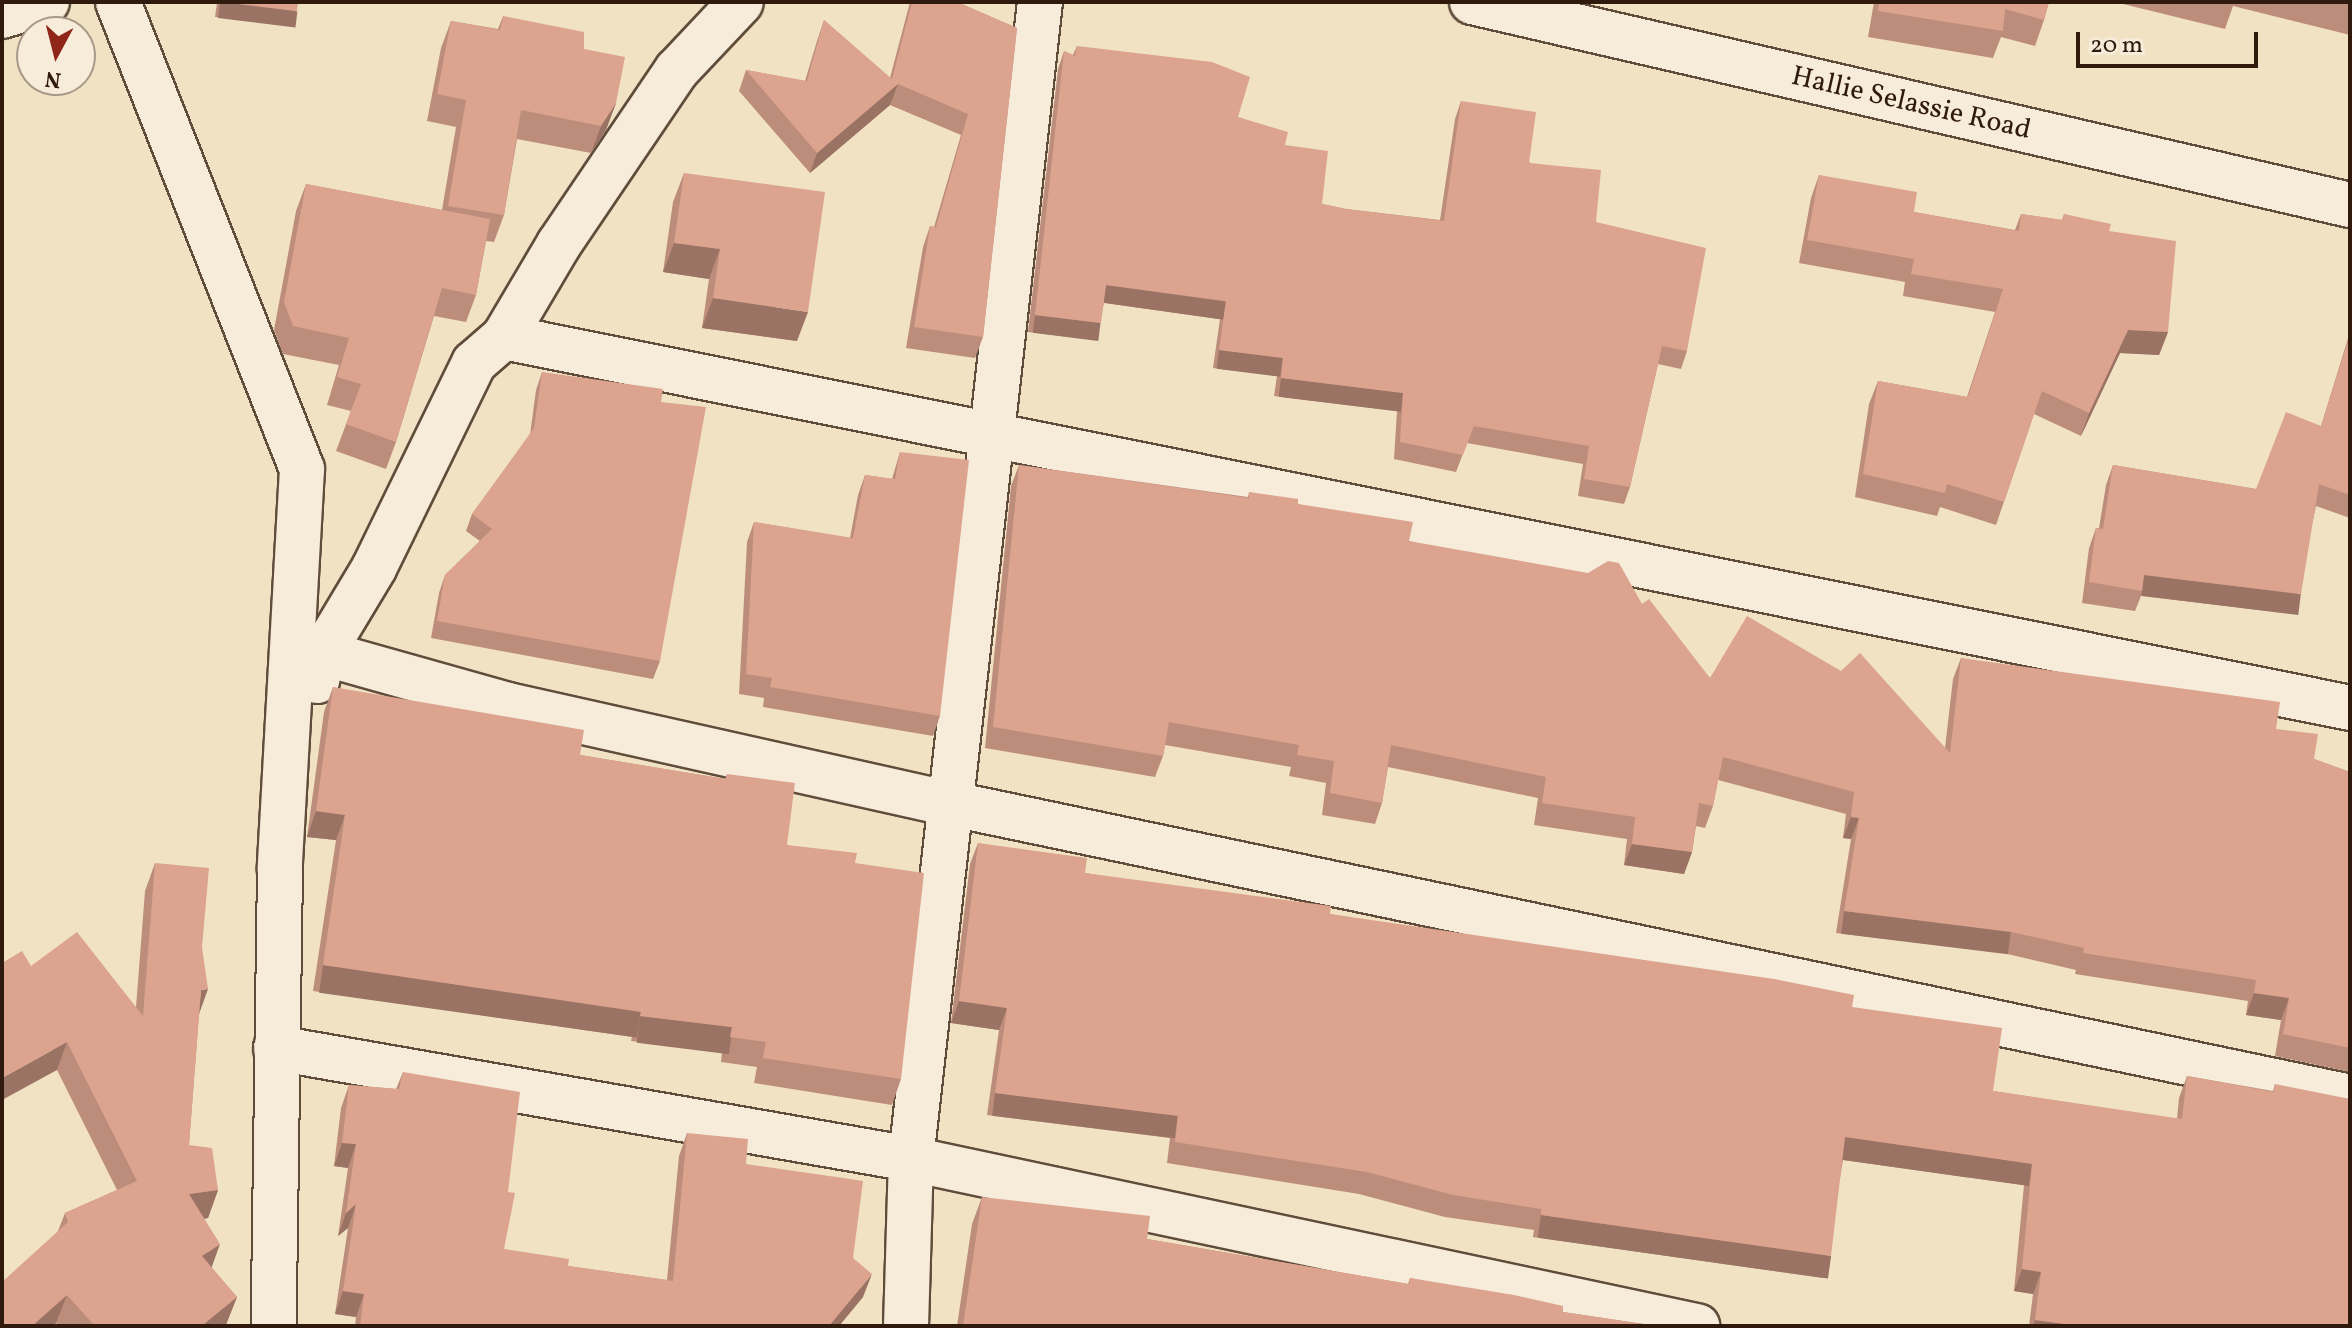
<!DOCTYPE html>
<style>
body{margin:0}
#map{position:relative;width:2352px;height:1328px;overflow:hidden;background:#f1e2c4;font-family:Vollkorn,serif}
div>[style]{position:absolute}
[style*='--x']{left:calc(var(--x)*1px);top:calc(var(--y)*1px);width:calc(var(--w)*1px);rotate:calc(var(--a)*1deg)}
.roads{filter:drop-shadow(2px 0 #604c3b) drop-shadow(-2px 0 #604c3b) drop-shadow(0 2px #604c3b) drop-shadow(0 -2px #604c3b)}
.minor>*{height:44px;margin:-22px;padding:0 22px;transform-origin:22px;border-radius:22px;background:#f6ecd9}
.wall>*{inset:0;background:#bd8d7b}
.shaded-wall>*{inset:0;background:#9a7364;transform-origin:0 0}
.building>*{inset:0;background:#dca48f}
span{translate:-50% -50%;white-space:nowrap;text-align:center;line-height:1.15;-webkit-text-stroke:6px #f6ecd9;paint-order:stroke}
.street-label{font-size:28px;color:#301a0d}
.frame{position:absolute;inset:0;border:4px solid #301a0d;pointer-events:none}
.north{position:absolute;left:16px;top:16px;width:80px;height:80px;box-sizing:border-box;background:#f6ecd9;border:2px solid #a79887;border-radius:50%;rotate:187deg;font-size:22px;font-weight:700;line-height:32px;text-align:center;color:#301a0d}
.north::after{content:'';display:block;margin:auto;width:28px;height:36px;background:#8f2418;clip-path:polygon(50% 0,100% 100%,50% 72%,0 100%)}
.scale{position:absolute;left:2076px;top:32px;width:182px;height:36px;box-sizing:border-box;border:4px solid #301a0d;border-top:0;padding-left:10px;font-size:24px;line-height:28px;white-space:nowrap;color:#301a0d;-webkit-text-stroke:6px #f6ecd9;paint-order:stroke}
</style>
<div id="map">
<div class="roads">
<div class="minor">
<i style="--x:118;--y:2;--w:502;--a:68.5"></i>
<i style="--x:302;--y:469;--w:400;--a:93.2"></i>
<i style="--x:280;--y:868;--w:458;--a:90.8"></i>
<i style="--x:1472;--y:2;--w:901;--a:13.02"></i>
<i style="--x:2;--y:16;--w:47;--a:-17.3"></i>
<i style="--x:504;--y:337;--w:1883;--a:11.36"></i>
<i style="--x:323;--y:653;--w:192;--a:15.7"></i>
<i style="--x:508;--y:705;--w:451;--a:12.6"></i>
<i style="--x:948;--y:803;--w:1432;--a:11.84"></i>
<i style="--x:317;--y:681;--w:29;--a:-78"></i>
<i style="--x:323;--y:653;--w:99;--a:-59"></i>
<i style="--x:374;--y:568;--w:228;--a:-64"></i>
<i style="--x:474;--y:363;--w:40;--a:-41"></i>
<i style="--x:504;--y:337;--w:108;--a:-59.4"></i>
<i style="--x:559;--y:244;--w:210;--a:-55.9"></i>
<i style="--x:677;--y:70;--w:93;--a:-46.7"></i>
<i style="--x:276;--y:1048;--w:645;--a:9.92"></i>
<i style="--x:911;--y:1159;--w:804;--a:12"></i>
<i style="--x:906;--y:1326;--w:167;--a:-88.3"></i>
<i style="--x:911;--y:1159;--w:1164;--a:-83.64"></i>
</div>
</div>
<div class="wall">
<i style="clip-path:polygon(208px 2px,298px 2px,291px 26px,215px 17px,217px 3px)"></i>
<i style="clip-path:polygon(910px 2px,957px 2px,1017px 28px,983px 337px,975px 358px,906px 348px,923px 247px,930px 226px,934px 227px,961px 135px,890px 105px,810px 173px,739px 91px,746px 70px,805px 81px,817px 41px,824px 20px,890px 78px)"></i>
<i style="clip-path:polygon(1874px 2px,2049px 2px,2044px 20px,2035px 46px,2001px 37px,1993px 58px,1868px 37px)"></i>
<i style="clip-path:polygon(2120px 2px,2350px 2px,2350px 35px,2233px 6px,2225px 29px,2119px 3px)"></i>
<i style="clip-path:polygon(503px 16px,584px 49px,616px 103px,606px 130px,591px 153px,517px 139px,504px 215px,494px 242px,486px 241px,476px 295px,466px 322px,434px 316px,396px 442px,386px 469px,336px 451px,351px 411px,327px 405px,339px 365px,283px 354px,274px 330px,296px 211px,306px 184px,442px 210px,456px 127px,427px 121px,441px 48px,451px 21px,498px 29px)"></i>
<i style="clip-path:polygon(1077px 46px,1238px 117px,1285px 145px,1322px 204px,1346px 209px,1440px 220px,1455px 119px,1461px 101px,1596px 222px,1687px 351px,1681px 369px,1658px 364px,1630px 487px,1624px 504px,1578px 496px,1583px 464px,1467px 443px,1456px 472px,1394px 459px,1397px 411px,1274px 396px,1277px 376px,1213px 368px,1220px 319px,1104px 303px,1095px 340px,1028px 332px,1058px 69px,1064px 51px,1073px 55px)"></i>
<i style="clip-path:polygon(684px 173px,797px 341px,702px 328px,709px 279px,663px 272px,673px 202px)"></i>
<i style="clip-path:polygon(1819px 175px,1914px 212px,2015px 230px,2021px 214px,2062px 220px,2064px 214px,2109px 231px,2168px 332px,2159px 355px,2120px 353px,2081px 436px,2034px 414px,1996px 525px,1940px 507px,1937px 516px,1855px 497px,1869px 404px,1878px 381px,1967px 397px,1995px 312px,1903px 296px,1905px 282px,1799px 263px,1811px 198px)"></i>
<i style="clip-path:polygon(2350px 332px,2350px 518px,2316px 506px,2293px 614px,2141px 596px,2135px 611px,2082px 603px,2089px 548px,2096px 528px,2099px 528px,2106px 485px,2113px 465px,2256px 489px,2321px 426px)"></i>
<i style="clip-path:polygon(542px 372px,661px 402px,660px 661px,653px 679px,431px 638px,439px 593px,445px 575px,480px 541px,466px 531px,472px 514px,530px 435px,536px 390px)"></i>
<i style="clip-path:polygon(900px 452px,940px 716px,933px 736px,763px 707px,764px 698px,739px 694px,747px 542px,754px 522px,850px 538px,858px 495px,865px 475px,892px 479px)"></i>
<i style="clip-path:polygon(1019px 465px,1248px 497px,1249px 492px,1298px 504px,1409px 541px,1642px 604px,1710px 678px,1945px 748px,1953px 679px,1961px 658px,2276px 729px,2314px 759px,2350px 772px,2350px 1072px,2275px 1056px,2281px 1020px,2246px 1015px,2248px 1001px,2075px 974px,2076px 970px,2003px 953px,1836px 933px,1851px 839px,1843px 838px,1846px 814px,1718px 780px,1713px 806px,1705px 828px,1696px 826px,1692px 852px,1684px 874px,1624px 865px,1627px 839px,1534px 825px,1538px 798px,1388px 767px,1382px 803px,1375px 824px,1322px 815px,1326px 783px,1289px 776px,1291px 767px,1165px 745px,1163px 756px,1155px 777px,985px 748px,1011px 486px)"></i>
<i style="clip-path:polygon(333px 687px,580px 755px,725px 779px,727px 774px,787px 845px,855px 863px,901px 1079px,892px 1105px,754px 1083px,757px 1067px,721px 1062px,722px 1052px,631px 1041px,632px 1037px,313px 991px,336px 840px,307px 837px,324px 712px)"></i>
<i style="clip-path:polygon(978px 843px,1085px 873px,1330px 914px,1852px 1007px,1993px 1091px,2177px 1119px,2179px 1098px,2187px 1076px,2273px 1091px,2275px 1084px,2350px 1326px,2029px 1326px,2033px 1294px,2014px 1291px,2024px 1185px,1843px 1160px,1823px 1278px,1533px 1237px,1534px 1230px,1445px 1217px,1359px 1194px,1167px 1163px,1170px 1138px,987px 1115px,999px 1030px,951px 1023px,970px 864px)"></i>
<i style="clip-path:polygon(155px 863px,202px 947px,199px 1014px,189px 1145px,218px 1190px,208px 1218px,204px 1219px,211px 1267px,237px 1297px,225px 1326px,59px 1326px,56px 1323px,53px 1326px,2px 1326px,58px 1231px,65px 1213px,117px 1190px,57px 1070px,31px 966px,136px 1007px,145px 891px)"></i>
<i style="clip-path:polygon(403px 1072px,508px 1192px,504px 1249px,568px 1266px,667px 1280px,679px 1156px,687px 1133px,746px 1164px,853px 1258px,863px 1297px,839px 1326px,355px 1326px,356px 1317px,335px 1314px,348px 1228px,338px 1236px,348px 1168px,334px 1166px,341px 1108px,349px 1085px,396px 1089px)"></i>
<i style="clip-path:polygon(982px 1197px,1147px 1239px,1408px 1284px,1410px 1278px,1563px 1312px,1657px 1326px,957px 1326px,972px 1224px)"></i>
</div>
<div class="shaded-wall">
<i style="left:220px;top:2px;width:78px;height:16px;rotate:7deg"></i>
<i style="clip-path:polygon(898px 84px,890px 105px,810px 173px,817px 153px)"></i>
<i style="clip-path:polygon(616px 103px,606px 130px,591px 153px,601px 126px)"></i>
<i style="clip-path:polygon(674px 243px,720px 249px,709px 279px,663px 272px)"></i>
<i style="left:1106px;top:285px;width:121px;height:18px;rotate:8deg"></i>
<i style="clip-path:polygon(713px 298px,808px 312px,797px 341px,702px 328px)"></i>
<i style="left:1035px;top:315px;width:66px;height:18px;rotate:7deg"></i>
<i style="clip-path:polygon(2128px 330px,2168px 332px,2159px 355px,2120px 353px,2081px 436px,2089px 413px)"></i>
<i style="left:1219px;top:350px;width:64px;height:19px;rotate:7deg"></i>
<i style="left:1281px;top:378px;width:123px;height:19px;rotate:7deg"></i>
<i style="left:2144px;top:575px;width:158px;height:21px;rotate:7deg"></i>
<i style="clip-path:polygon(316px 811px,345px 815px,336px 840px,307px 837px)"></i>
<i style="clip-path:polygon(1851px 817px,1859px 818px,1851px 839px,1843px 838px)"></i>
<i style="clip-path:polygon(1632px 844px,1692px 852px,1684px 874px,1624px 865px)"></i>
<i style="left:1844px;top:911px;width:168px;height:23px;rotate:7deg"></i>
<i style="left:323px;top:965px;width:321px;height:28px;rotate:8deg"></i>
<i style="clip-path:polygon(208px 989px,198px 1017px,201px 990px)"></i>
<i style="clip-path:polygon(2254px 993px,2289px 998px,2281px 1020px,2246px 1015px)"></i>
<i style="clip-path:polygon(959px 1001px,1007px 1008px,999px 1030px,951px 1023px)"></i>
<i style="left:640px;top:1016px;width:93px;height:27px;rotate:7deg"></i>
<i style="clip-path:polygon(67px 1042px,57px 1070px,2px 1100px,2px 1078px)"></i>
<i style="left:995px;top:1093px;width:184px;height:23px;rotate:7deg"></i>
<i style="left:1845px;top:1137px;width:189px;height:23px;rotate:8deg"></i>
<i style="clip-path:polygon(342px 1143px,356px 1144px,348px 1168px,334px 1166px)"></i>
<i style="clip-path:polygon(218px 1190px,208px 1218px,179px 1222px,189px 1194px)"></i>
<i style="clip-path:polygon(356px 1204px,348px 1228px,338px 1236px,346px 1213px)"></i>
<i style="left:1541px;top:1215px;width:293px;height:23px;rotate:8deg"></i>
<i style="clip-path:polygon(220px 1244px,210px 1272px,202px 1256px)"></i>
<i style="clip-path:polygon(2022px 1269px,2041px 1272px,2033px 1294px,2014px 1291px)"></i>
<i style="clip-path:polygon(872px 1274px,863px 1297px,839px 1326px,829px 1326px)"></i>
<i style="clip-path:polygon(343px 1291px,364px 1294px,356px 1317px,335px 1314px)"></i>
<i style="clip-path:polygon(67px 1295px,56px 1323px,53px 1326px,32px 1326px)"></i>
<i style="clip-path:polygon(237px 1297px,226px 1325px,203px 1326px,204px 1324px)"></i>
<i style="clip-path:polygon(2035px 1320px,2080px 1326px,2033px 1326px)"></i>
</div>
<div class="building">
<i style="clip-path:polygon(223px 2px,298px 2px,297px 11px)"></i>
<i style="clip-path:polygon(912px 2px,957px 2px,1017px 28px,983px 337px,914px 327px,930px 226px,936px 227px,968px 114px,898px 84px,817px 153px,746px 70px,807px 81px,824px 20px,892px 79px)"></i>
<i style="clip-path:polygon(1879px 2px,2049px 2px,2044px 20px,2005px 9px,2003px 31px,1878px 11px)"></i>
<i style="clip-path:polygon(503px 16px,584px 32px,584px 49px,625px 57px,616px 103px,601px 126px,521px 110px,504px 215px,448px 206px,466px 100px,437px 94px,451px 21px,500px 30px)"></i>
<i style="clip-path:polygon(1077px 46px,1212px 62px,1250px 77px,1238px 117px,1288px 132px,1285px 145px,1328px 151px,1322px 204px,1346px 209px,1444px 221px,1461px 101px,1536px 112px,1529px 163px,1601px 170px,1596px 222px,1706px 248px,1687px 351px,1662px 346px,1630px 487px,1584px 479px,1589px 446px,1474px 426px,1463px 455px,1400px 442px,1403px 393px,1281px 378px,1283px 358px,1219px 350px,1226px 301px,1106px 285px,1101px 323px,1035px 315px,1064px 51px,1075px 56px)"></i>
<i style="clip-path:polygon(684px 173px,825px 192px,808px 312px,713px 298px,720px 249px,674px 243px)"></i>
<i style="clip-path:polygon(1819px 175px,1917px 192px,1914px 212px,2019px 231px,2021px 214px,2063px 220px,2064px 214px,2111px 224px,2109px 231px,2176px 241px,2168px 332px,2128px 330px,2089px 413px,2042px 391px,2004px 502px,1947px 484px,1945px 493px,1863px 474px,1878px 381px,1968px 397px,2003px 289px,1911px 274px,1914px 259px,1807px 240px)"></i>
<i style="clip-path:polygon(306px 184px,490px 219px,476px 295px,442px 288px,396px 442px,346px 424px,361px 384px,337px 377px,349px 338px,293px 326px,284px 302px)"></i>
<i style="clip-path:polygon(2350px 335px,2350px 495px,2319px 484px,2301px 594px,2144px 575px,2142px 591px,2089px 582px,2096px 528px,2103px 529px,2113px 465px,2256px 489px,2286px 412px,2321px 426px)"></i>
<i style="clip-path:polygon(542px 372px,663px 389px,661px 402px,706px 407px,660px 661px,437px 621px,445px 575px,492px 529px,472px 514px,534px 428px)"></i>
<i style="clip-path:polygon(900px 452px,969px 460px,940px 716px,770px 687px,772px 678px,746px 674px,754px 522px,853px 538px,865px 475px,895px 479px)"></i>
<i style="clip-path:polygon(1019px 465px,1249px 498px,1249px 492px,1298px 499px,1298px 504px,1413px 522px,1409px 541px,1588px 573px,1608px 561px,1619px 563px,1642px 604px,1649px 599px,1710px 678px,1747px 616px,1841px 671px,1860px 653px,1950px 753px,1961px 658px,2280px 702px,2276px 729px,2318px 734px,2314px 759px,2350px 772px,2350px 1048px,2283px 1034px,2289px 998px,2254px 993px,2256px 980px,2083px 953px,2084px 948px,2011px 932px,1844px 911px,1859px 818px,1851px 817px,1854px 792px,1723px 757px,1713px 806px,1699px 803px,1692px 852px,1632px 844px,1635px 817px,1542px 803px,1546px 777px,1391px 745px,1382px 803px,1330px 793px,1334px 761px,1297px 755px,1299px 745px,1169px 722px,1163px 756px,993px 727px)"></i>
<i style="clip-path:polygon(333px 687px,584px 730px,580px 755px,726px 779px,727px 774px,795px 783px,787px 845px,857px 853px,855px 863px,924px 873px,901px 1079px,763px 1058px,766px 1042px,730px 1037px,732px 1027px,640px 1016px,641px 1012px,323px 965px,345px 815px,316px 811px)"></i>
<i style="clip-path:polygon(978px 843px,1087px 858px,1085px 873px,1331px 906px,1330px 914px,1774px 979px,1854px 995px,1852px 1007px,2002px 1028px,1993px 1091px,2182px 1119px,2187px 1076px,2274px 1092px,2275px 1084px,2350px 1099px,2350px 1326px,2080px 1326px,2035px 1320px,2041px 1272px,2022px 1269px,2032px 1164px,1845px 1137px,1831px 1256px,1541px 1215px,1541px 1209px,1453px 1195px,1367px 1172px,1175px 1142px,1178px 1116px,995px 1093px,1007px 1008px,959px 1001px)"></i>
<i style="clip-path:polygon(155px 863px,209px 868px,202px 947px,208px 989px,201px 990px,189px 1145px,212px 1148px,218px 1190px,189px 1194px,220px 1244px,202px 1256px,237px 1297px,204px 1324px,206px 1326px,95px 1326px,67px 1295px,32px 1326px,2px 1326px,2px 1282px,68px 1222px,65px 1213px,137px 1181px,67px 1042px,2px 1078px,2px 963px,22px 951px,31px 966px,77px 932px,143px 1016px)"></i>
<i style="clip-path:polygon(403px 1072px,520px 1092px,508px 1192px,515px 1193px,504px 1249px,569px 1259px,568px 1266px,673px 1281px,687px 1133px,748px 1139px,746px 1164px,863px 1181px,853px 1258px,872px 1274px,829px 1326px,360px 1326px,364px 1294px,343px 1291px,356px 1204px,346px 1213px,356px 1144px,342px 1143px,349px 1085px,399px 1089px)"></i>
<i style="clip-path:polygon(982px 1197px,1150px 1216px,1147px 1239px,1409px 1284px,1410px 1278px,1514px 1295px,1563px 1306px,1563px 1312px,1657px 1326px,963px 1326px)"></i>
</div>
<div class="street-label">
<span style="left:1911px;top:104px;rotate:13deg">Hallie Selassie Road</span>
</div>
<div class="frame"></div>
<div class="north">N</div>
<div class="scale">20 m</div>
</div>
